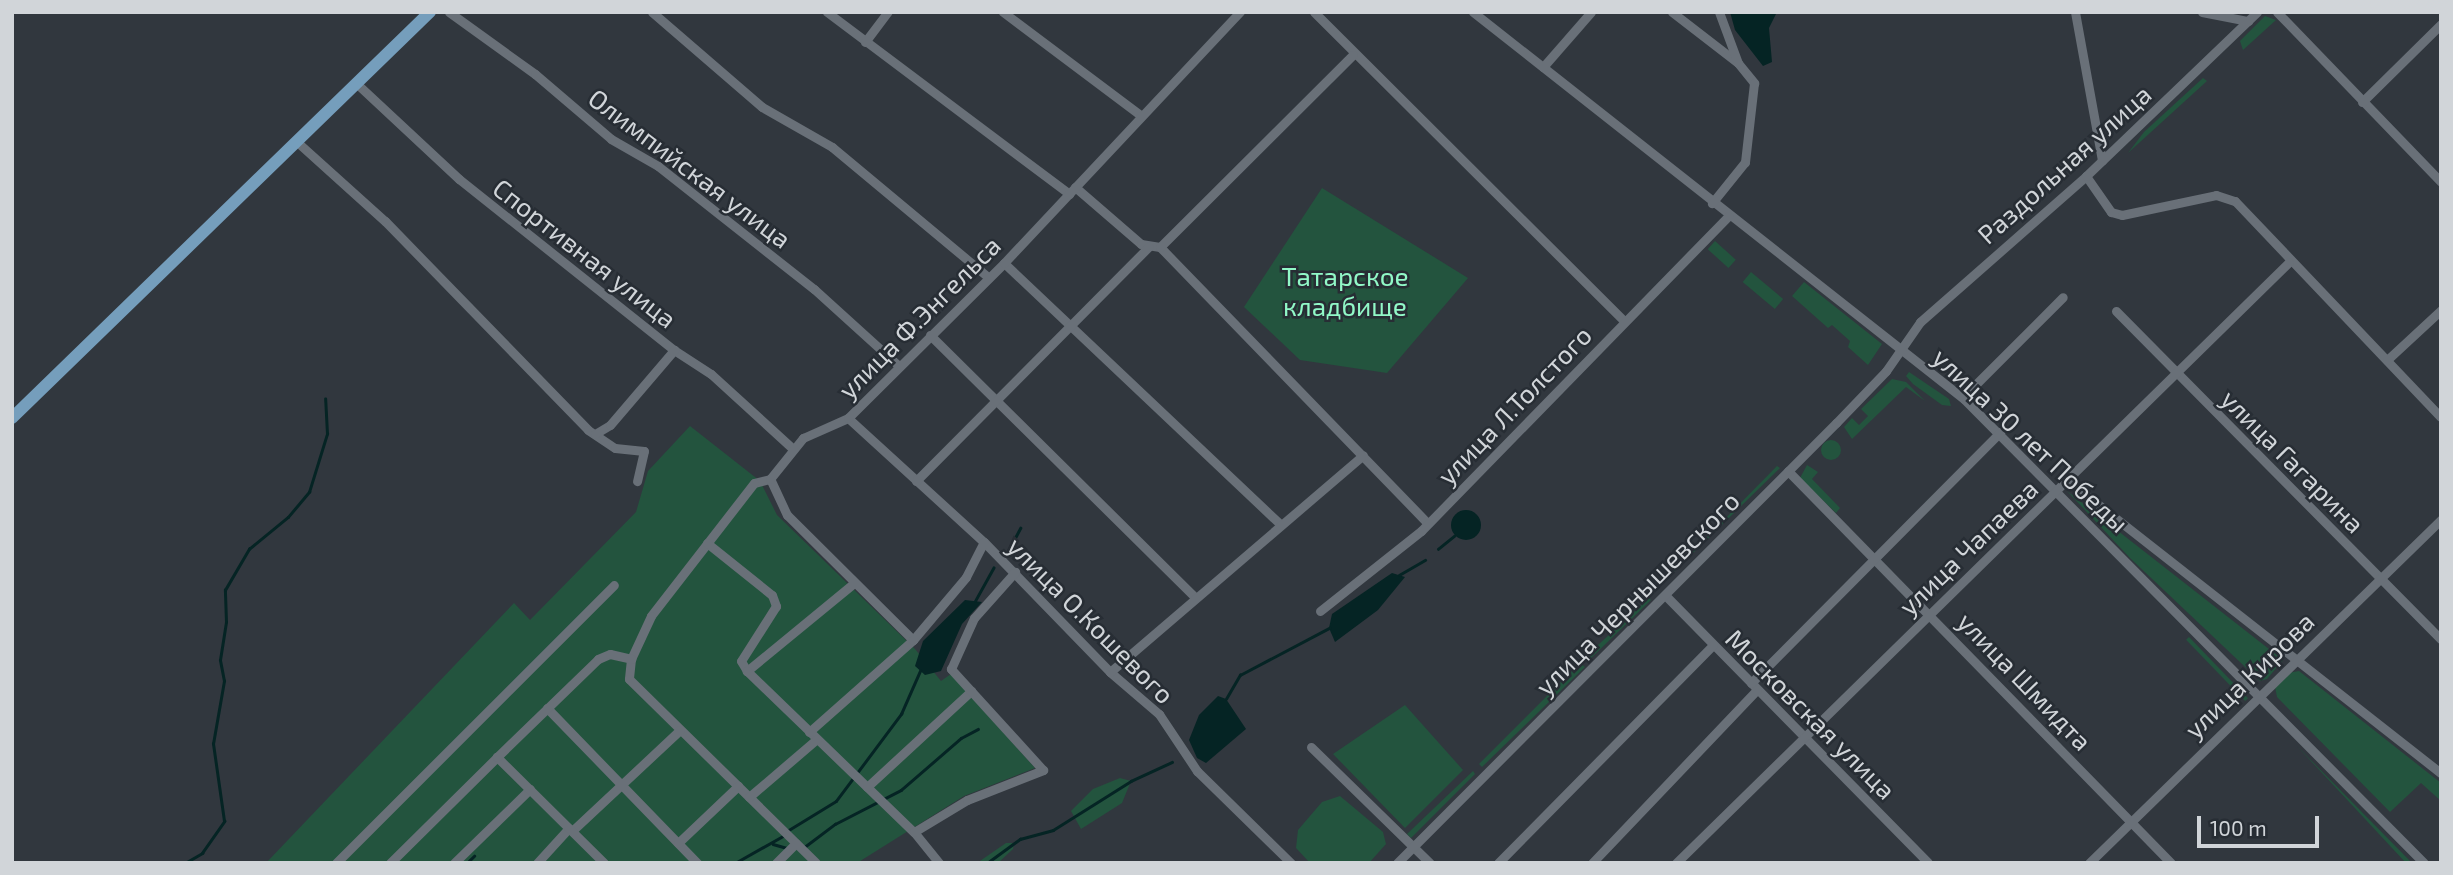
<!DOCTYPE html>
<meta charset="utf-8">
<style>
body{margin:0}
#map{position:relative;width:2453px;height:875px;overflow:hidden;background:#31373e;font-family:"Exo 2",sans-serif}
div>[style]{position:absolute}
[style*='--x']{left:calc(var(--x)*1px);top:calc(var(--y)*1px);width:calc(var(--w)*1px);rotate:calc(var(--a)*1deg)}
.green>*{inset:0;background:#23543e;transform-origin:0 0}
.round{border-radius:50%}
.water>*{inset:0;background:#052424}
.stream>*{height:2.5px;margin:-1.25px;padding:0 1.25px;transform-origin:1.25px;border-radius:1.25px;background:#052424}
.minor>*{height:9px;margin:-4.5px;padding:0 4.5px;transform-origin:4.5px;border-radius:4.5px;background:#697078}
.major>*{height:12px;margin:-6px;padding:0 6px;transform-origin:6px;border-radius:6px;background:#759ebc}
span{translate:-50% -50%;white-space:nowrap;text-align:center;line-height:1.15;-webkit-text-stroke:5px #272d34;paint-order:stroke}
.street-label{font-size:26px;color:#d1d5d9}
.park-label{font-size:26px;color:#91f8c7}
.frame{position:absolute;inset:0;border:14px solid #d1d5d9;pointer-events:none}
.scale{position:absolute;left:2197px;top:816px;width:122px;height:32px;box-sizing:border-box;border:4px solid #d1d5d9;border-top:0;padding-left:9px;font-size:21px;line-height:24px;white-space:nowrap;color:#d1d5d9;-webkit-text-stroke:5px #272d34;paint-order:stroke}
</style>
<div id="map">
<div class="green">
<i style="clip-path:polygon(2265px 16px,2276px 20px,2243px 50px,2240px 41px)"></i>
<i style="clip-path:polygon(2203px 78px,2207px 81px,2128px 153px,2144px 132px)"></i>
<i style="clip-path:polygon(1322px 188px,1468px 278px,1387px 373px,1300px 360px,1244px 307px)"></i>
<i style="left:1715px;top:241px;width:28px;height:11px;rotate:42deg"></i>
<i style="left:1751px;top:272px;width:42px;height:13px;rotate:40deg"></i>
<i style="clip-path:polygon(1804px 282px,1882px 344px,1868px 365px,1848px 347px,1850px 341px,1832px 325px,1828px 328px,1792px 296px)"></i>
<i style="clip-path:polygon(1909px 372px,1949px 399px,1951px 406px,1942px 405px,1913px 384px,1906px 376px)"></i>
<i style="clip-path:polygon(1892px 379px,1906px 382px,1925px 401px,1906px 387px,1852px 439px,1844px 427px,1852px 418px,1859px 425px,1868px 416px,1861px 409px)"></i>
<i style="clip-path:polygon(690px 426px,760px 481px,777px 515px,915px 649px,941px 681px,951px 674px,1035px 768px,964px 796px,857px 863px,266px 863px,514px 603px,530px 620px,636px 512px,648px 471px)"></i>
<i class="round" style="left:1821px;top:440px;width:20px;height:20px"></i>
<i style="clip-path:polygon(1807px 465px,1818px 472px,1812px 479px,1840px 508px,1836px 513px,1800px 478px)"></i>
<i style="clip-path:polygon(1777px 466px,1780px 468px,1654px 591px)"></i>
<i style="clip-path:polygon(2067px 491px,2283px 660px,2267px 679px,2260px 681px,2130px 558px)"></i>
<i style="clip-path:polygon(1649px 598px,1651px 600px,1588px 661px,1585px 657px)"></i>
<i style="left:2189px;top:637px;width:85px;height:4px;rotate:46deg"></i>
<i style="clip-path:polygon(1580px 663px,1585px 667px,1482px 767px,1479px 764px)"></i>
<i style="clip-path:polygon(2299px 671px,2441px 783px,2441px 801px,2421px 783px,2390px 812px,2277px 697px,2275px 687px,2288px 673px)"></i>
<i style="clip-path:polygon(1405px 705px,1463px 770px,1405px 828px,1333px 754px)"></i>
<i style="clip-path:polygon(2296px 745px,2412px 863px,2406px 863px)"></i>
<i style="clip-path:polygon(1473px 771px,1475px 774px,1411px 838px,1407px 834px)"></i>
<i style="clip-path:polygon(1120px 778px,1131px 781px,1122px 803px,1081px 829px,1071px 811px,1093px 789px)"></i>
<i style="clip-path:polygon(1340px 796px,1383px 832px,1386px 844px,1369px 863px,1310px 863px,1296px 848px,1298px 830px,1322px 802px)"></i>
<i style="clip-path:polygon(1006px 843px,1014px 843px,1013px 849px,998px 863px,977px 863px)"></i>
</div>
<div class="water">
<i style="clip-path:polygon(1730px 12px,1777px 12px,1769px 28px,1772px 62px,1763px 66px,1735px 30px)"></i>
<i class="round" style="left:1451px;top:510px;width:30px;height:30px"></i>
<i style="clip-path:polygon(1392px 573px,1405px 577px,1378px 610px,1335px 642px,1329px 628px,1332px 614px)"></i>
<i style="clip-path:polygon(965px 600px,982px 602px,962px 624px,941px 671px,925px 675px,915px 666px,923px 641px)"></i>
<i style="clip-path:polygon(1218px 696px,1226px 699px,1246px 729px,1206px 763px,1197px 758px,1189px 740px,1199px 715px)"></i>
</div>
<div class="stream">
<i style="--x:1438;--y:549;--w:21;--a:-39"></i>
<i style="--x:1008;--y:551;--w:26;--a:-62"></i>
<i style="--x:1399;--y:575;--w:30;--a:-30"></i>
<i style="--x:975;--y:601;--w:38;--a:-61"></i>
<i style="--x:1226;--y:699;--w:28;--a:-60"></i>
<i style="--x:1240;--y:675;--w:101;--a:-27.8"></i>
<i style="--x:787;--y:831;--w:57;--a:-31.5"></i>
<i style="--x:836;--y:801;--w:109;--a:-53.2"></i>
<i style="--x:901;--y:714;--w:47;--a:-66.2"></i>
<i style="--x:773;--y:844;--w:15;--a:16"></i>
<i style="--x:803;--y:848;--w:40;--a:-37"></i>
<i style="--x:835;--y:824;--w:74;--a:-27.3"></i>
<i style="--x:901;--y:790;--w:79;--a:-40.9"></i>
<i style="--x:961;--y:738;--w:19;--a:-28"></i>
<i style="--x:185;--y:863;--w:20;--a:-30"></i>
<i style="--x:202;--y:853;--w:39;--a:-55"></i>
<i style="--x:224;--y:821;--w:78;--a:-98.1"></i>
<i style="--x:213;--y:744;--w:64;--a:-80.1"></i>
<i style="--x:224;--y:681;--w:21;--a:-101"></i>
<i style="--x:220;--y:660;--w:38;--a:-81"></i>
<i style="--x:226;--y:622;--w:32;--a:-92"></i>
<i style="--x:225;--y:590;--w:48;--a:-59.7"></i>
<i style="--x:249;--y:549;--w:50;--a:-39.4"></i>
<i style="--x:288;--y:517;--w:33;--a:-50"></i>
<i style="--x:309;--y:492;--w:61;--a:-72.8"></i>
<i style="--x:327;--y:434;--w:35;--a:-93"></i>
<i style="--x:467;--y:863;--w:10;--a:-45"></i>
<i style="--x:735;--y:863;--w:55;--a:-29.4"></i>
<i style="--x:987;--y:863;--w:41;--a:-36"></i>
<i style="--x:1020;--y:839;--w:34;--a:-15"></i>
<i style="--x:1053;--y:830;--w:92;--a:-32.1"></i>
<i style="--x:1131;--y:781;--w:45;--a:-24.9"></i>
</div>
<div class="minor">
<i style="--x:449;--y:12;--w:106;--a:35.8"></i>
<i style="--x:535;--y:74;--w:100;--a:40.5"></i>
<i style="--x:611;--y:139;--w:54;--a:29.9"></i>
<i style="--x:658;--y:166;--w:199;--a:38.3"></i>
<i style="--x:814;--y:289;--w:115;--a:42.2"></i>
<i style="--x:652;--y:12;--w:145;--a:40.8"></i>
<i style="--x:762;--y:107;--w:81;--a:29.7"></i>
<i style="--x:832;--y:147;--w:204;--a:39.8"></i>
<i style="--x:827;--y:12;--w:303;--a:36.9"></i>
<i style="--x:1003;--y:12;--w:171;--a:36.9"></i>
<i style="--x:1314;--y:12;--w:438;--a:44.9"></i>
<i style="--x:1473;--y:12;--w:625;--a:38.24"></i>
<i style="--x:1964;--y:399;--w:653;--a:45.25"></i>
<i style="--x:1672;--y:12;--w:83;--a:37.7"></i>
<i style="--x:1738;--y:63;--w:26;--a:51"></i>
<i style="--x:1754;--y:83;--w:80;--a:96.5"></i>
<i style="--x:1745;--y:162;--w:53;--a:128.8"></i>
<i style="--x:1719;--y:12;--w:54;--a:69.6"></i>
<i style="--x:2075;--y:12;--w:151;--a:79.7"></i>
<i style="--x:2202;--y:12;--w:47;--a:11.1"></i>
<i style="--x:2277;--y:12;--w:236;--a:46"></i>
<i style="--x:865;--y:42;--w:38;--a:-53"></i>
<i style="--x:1543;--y:67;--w:73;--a:-48.9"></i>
<i style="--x:356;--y:83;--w:141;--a:43"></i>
<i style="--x:459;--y:179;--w:275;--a:38.5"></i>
<i style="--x:674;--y:350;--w:44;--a:33"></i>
<i style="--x:711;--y:374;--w:111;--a:42.4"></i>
<i style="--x:2362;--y:102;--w:111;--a:-44.6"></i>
<i style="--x:296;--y:141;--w:120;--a:42"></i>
<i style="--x:385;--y:221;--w:291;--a:45.8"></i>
<i style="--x:588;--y:430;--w:32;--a:34"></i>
<i style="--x:615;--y:448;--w:29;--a:6"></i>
<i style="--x:644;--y:451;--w:31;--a:103"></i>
<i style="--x:2086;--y:176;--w:44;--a:55.2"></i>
<i style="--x:2111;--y:212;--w:11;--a:15"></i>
<i style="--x:2122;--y:215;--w:96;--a:-12"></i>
<i style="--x:2216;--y:195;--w:20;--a:18"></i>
<i style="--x:2235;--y:201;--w:298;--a:46.4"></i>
<i style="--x:1075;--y:187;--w:87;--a:40.8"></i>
<i style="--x:1141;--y:244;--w:19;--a:9"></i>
<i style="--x:1160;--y:247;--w:384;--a:45.9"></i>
<i style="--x:1160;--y:247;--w:272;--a:-44.9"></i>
<i style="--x:1004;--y:263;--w:380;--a:43.4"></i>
<i style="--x:2116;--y:311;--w:462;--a:45.3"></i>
<i style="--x:930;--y:335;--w:373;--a:44.7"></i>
<i style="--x:2387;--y:360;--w:74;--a:-42.8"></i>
<i style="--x:1963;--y:397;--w:141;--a:-45"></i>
<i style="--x:848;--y:418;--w:184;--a:42.4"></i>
<i style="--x:984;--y:542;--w:181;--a:45.9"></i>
<i style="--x:1110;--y:672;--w:65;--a:40.6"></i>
<i style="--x:1159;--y:714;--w:69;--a:56.3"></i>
<i style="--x:1197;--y:771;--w:132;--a:44.4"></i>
<i style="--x:595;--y:434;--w:17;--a:-31"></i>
<i style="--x:610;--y:425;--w:99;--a:-49.5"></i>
<i style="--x:1788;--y:471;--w:548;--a:45.67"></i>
<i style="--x:770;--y:479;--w:16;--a:166"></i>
<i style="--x:754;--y:483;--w:168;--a:127.8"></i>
<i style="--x:651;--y:616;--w:47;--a:114.9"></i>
<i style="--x:631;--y:659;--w:20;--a:96"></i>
<i style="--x:629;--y:679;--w:262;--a:44.5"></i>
<i style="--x:2067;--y:480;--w:475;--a:38.1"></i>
<i style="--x:916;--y:481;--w:330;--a:-45.2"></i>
<i style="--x:707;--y:543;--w:83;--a:38.7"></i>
<i style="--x:772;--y:595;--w:12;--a:70"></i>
<i style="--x:776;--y:606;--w:65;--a:122.5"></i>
<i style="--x:741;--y:661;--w:12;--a:59"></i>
<i style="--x:854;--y:583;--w:139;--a:140.6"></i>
<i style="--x:747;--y:671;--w:232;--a:44"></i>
<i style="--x:914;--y:832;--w:40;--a:51"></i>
<i style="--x:1665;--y:595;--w:375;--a:45.5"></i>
<i style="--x:1320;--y:611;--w:129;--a:-38.4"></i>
<i style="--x:1421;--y:531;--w:440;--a:-45.7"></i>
<i style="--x:913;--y:640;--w:177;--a:-135.2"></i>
<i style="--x:787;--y:515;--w:40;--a:-115"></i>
<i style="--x:770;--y:479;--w:53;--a:-51.2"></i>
<i style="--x:803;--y:438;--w:49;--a:-24"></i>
<i style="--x:848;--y:418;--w:220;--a:-44.8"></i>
<i style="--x:1004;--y:263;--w:345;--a:-46.8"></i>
<i style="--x:1110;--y:672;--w:333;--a:-40.6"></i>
<i style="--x:1751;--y:683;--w:354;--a:-45.2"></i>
<i style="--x:547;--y:708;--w:216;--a:45.9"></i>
<i style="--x:809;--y:732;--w:139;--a:-41.5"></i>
<i style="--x:913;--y:640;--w:82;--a:-49.9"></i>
<i style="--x:966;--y:577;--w:39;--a:-63"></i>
<i style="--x:1311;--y:747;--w:166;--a:44.3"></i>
<i style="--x:867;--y:787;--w:142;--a:-42.7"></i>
<i style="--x:749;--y:797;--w:89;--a:-40.5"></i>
<i style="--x:572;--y:831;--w:148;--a:-43.1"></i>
<i style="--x:914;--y:832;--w:62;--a:-31.1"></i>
<i style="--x:967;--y:800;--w:82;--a:-21.5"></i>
<i style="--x:1043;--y:770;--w:137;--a:-132.3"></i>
<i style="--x:951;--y:669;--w:56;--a:-65.7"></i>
<i style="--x:974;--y:618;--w:62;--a:-48.3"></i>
<i style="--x:678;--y:843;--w:83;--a:-43.5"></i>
<i style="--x:336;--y:863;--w:393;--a:-45"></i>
<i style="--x:390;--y:863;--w:151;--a:-44.7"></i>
<i style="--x:454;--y:863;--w:106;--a:-44.2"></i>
<i style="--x:537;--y:863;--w:47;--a:-47.6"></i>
<i style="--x:604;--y:863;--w:151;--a:-135.3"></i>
<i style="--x:497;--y:757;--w:141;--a:-44.1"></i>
<i style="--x:598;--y:659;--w:13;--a:-23"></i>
<i style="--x:610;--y:654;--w:22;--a:13"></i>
<i style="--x:776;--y:863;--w:28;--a:-45"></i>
<i style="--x:1397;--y:863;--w:622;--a:-45.07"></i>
<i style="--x:1836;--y:423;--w:72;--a:-46.1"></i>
<i style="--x:1886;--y:371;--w:60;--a:-55.2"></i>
<i style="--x:1920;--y:322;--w:221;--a:-41.3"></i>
<i style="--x:2086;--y:176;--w:237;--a:-43.8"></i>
<i style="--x:1498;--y:863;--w:306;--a:-45.4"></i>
<i style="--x:1592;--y:863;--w:239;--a:-46.4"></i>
<i style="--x:1676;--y:863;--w:858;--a:-44.43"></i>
<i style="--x:2089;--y:863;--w:492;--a:-44.3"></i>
</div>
<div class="major">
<i style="--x:12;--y:418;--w:583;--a:-44.17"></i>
</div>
<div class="street-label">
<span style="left:2064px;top:164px;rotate:-42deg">Раздольная улица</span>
<span style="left:690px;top:168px;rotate:37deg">Олимпийская улица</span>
<span style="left:585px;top:253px;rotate:38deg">Спортивная улица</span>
<span style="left:919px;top:317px;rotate:-45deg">улица Ф.Энгельса</span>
<span style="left:1514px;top:405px;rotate:-46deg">улица Л.Толстого</span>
<span style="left:2031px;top:440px;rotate:43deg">улица 30 лет Победы</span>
<span style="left:2293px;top:461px;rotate:45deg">улица Гагарина</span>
<span style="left:1968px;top:547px;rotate:-44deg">улица Чапаева</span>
<span style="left:1637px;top:593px;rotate:-45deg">улица Чернышевского</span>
<span style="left:1091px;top:620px;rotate:45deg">улица О.Кошевого</span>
<span style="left:2249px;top:675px;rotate:-44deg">улица Кирова</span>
<span style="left:2025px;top:681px;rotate:46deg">улица Шмидта</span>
<span style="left:1811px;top:714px;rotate:45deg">Московская улица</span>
</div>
<div class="park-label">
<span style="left:1345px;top:291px">Татарское<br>кладбище</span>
</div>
<div class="frame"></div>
<div class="scale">100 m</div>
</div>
